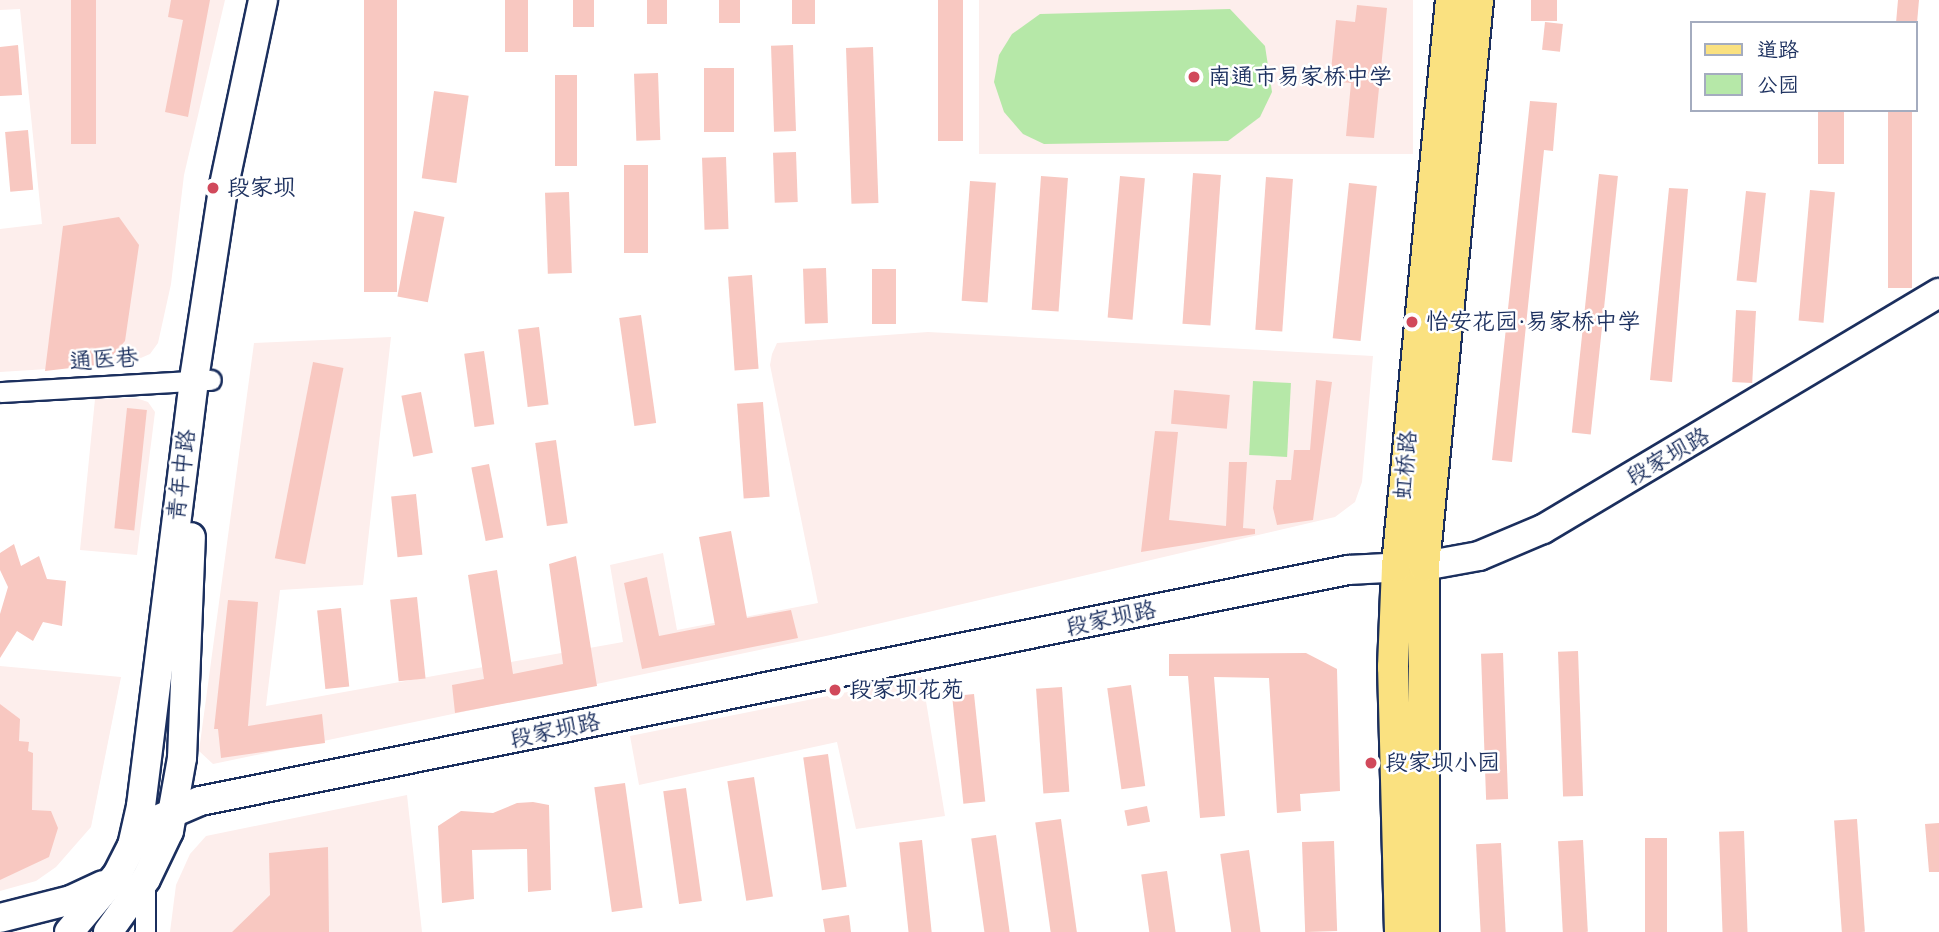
<!DOCTYPE html>
<meta charset="utf-8">
<style>
body{margin:0}
#map{position:relative;width:1939px;height:932px;overflow:hidden;background:#fff;font-family:Pangolin,"LXGW WenKai TC",sans-serif}
div>[style]{position:absolute}
[style*='--x']{left:calc(var(--x)*1px);top:calc(var(--y)*1px);width:calc(var(--w)*1px);rotate:calc(var(--a)*1deg)}
.built>*{inset:0;background:#fdeeec;transform-origin:0 0}
.green>*{inset:0;background:#b6e8a8;transform-origin:0 0}
.building>*{inset:0;background:#f8c8c1;transform-origin:0 0}
.roads{filter:drop-shadow(2px 0 #1b2f5e) drop-shadow(-2px 0 #1b2f5e) drop-shadow(0 2px #1b2f5e) drop-shadow(0 -2px #1b2f5e)}
.street>*{height:19px;margin:-9.5px;padding:0 9.5px;transform-origin:9.5px;border-radius:9.5px;background:#fff}
.secondary>*{height:28px;margin:-14px;padding:0 14px;transform-origin:14px;border-radius:14px;background:#fff}
.primary>*{height:30px;margin:-15px;padding:0 15px;transform-origin:15px;border-radius:15px;background:#fae180}
.dots>*{width:19px;height:19px;translate:-50% -50%;box-sizing:border-box;border:4px solid #fff;border-radius:50%}
span{translate:-50% -50%;white-space:nowrap;text-align:center;line-height:1.15;-webkit-text-stroke:5px #fff;paint-order:stroke}
.poi-label{font-size:23px;color:#1b2f5e}
.left{translate:0 -50%;text-align:left}
.street-label{font-size:23px;color:#1b2f5e}
.legend{position:absolute;left:1690px;top:21px;width:228px;height:91px;box-sizing:border-box;background:#fff;border:2px solid #a4acbf;margin:0;padding:9px 12px;list-style:none;font-size:21px;color:#1b2f5e}
.legend li{display:flex;align-items:center;gap:14px;height:35px}
.legend b{width:35px;border:2px solid #a4acbf}
</style>
<div id="map">
<div class="built">
<i style="clip-path:polygon(0 0,225px 0,184px 175px,171px 284px,158px 343px,150px 354px,127px 364px,0 372px,0 229px,42px 224px,20px 9px,0 10px)"></i>
<i style="left:979px;top:0;width:434px;height:154px"></i>
<i style="clip-path:polygon(928px 332px,1373px 356px,1362px 482px,1355px 502px,1335px 517px,826px 636px,213px 764px,199px 751px,254px 343px,391px 337px,363px 585px,280px 590px,266px 706px,623px 642px,610px 565px,663px 553px,677px 630px,818px 603px,770px 365px,772px 354px,777px 343px)"></i>
<i style="clip-path:polygon(136px 398px,148px 402px,155px 412px,137px 555px,80px 550px,95px 399px)"></i>
<i style="clip-path:polygon(0 666px,121px 677px,91px 827px,56px 867px,36px 881px,0 891px)"></i>
<i style="clip-path:polygon(922px 677px,945px 816px,856px 829px,837px 742px,639px 785px,630px 736px)"></i>
<i style="clip-path:polygon(407px 795px,422px 932px,170px 932px,176px 885px,190px 854px,206px 836px)"></i>
</div>
<div class="green">
<i style="clip-path:polygon(1230px 9px,1265px 46px,1272px 92px,1260px 117px,1228px 141px,1044px 144px,1023px 134px,1004px 112px,994px 82px,999px 55px,1012px 34px,1040px 14px)"></i>
<i style="left:1253px;top:381px;width:38px;height:74px;rotate:3deg"></i>
</div>
<div class="building">
<i style="left:71px;top:0;width:25px;height:144px"></i>
<i style="clip-path:polygon(171px 0,210px 0,188px 117px,165px 112px,183px 20px,168px 17px)"></i>
<i style="left:364px;top:0;width:33px;height:292px"></i>
<i style="left:505px;top:0;width:23px;height:52px"></i>
<i style="left:573px;top:0;width:21px;height:27px"></i>
<i style="left:647px;top:0;width:20px;height:24px"></i>
<i style="left:719px;top:0;width:21px;height:23px"></i>
<i style="left:792px;top:0;width:23px;height:24px"></i>
<i style="left:938px;top:0;width:25px;height:141px"></i>
<i style="left:1531px;top:0;width:26px;height:21px"></i>
<i style="clip-path:polygon(1898px 0,1919px 0,1917px 23px,1896px 23px)"></i>
<i style="clip-path:polygon(1357px 5px,1387px 8px,1374px 138px,1346px 136px,1351px 83px,1330px 81px,1336px 20px,1355px 22px)"></i>
<i style="left:1545px;top:22px;width:18px;height:28px;rotate:6deg"></i>
<i style="clip-path:polygon(18px 45px,22px 95px,0 96px,0 47px)"></i>
<i style="left:793px;top:45px;width:86px;height:22px;rotate:88deg"></i>
<i style="left:873px;top:47px;width:156px;height:27px;rotate:88deg"></i>
<i style="left:704px;top:68px;width:30px;height:64px"></i>
<i style="left:658px;top:73px;width:67px;height:24px;rotate:88deg"></i>
<i style="left:555px;top:75px;width:22px;height:91px"></i>
<i style="left:434px;top:91px;width:35px;height:88px;rotate:8deg"></i>
<i style="clip-path:polygon(1530px 101px,1557px 103px,1553px 151px,1544px 150px,1512px 462px,1492px 460px)"></i>
<i style="left:1818px;top:110px;width:26px;height:54px"></i>
<i style="left:1888px;top:110px;width:24px;height:178px"></i>
<i style="left:28px;top:130px;width:60px;height:23px;rotate:85deg"></i>
<i style="left:796px;top:152px;width:50px;height:23px;rotate:88deg"></i>
<i style="left:726px;top:157px;width:72px;height:24px;rotate:88deg"></i>
<i style="left:624px;top:165px;width:24px;height:88px"></i>
<i style="left:1193px;top:173px;width:28px;height:151px;rotate:4deg"></i>
<i style="left:1599px;top:174px;width:19px;height:260px;rotate:6deg"></i>
<i style="left:1041px;top:176px;width:27px;height:134px;rotate:4deg"></i>
<i style="left:1120px;top:176px;width:25px;height:142px;rotate:5deg"></i>
<i style="left:1266px;top:177px;width:27px;height:153px;rotate:4deg"></i>
<i style="left:970px;top:181px;width:26px;height:120px;rotate:4deg"></i>
<i style="left:1349px;top:183px;width:28px;height:156px;rotate:6deg"></i>
<i style="clip-path:polygon(1669px 188px,1688px 189px,1672px 382px,1650px 380px)"></i>
<i style="left:1810px;top:190px;width:25px;height:131px;rotate:5deg"></i>
<i style="left:1746px;top:191px;width:20px;height:90px;rotate:6deg"></i>
<i style="left:569px;top:192px;width:81px;height:24px;rotate:88deg"></i>
<i style="left:414px;top:211px;width:31px;height:87px;rotate:11deg"></i>
<i style="clip-path:polygon(119px 217px,139px 245px,125px 341px,105px 364px,45px 371px,63px 226px)"></i>
<i style="left:826px;top:268px;width:55px;height:23px;rotate:88deg"></i>
<i style="left:896px;top:269px;width:55px;height:24px;rotate:90deg"></i>
<i style="left:752px;top:275px;width:94px;height:24px;rotate:86deg"></i>
<i style="left:1736px;top:310px;width:20px;height:72px;rotate:3deg"></i>
<i style="left:641px;top:315px;width:109px;height:22px;rotate:82deg"></i>
<i style="left:539px;top:327px;width:78px;height:21px;rotate:83deg"></i>
<i style="left:484px;top:351px;width:74px;height:20px;rotate:82deg"></i>
<i style="left:313px;top:362px;width:31px;height:200px;rotate:11deg"></i>
<i style="clip-path:polygon(1316px 380px,1332px 382px,1313px 520px,1277px 525px,1273px 508px,1276px 480px,1291px 480px,1294px 450px,1310px 450px)"></i>
<i style="left:1174px;top:390px;width:56px;height:34px;rotate:5deg"></i>
<i style="left:421px;top:392px;width:62px;height:20px;rotate:79deg"></i>
<i style="left:763px;top:402px;width:95px;height:26px;rotate:86deg"></i>
<i style="left:127px;top:408px;width:20px;height:121px;rotate:6deg"></i>
<i style="clip-path:polygon(1155px 431px,1178px 432px,1169px 520px,1226px 526px,1229px 462px,1247px 462px,1243px 528px,1255px 529px,1255px 534px,1141px 552px)"></i>
<i style="left:556px;top:440px;width:84px;height:21px;rotate:82deg"></i>
<i style="left:489px;top:464px;width:75px;height:18px;rotate:79deg"></i>
<i style="left:416px;top:494px;width:61px;height:25px;rotate:84deg"></i>
<i style="clip-path:polygon(731px 531px,747px 618px,791px 610px,798px 638px,642px 669px,624px 583px,647px 577px,659px 636px,715px 625px,699px 537px)"></i>
<i style="clip-path:polygon(14px 544px,21px 566px,39px 556px,47px 579px,66px 581px,62px 626px,43px 622px,33px 641px,17px 631px,0 658px,0 614px,8px 587px,0 570px,0 553px)"></i>
<i style="clip-path:polygon(576px 556px,597px 686px,455px 713px,452px 685px,484px 679px,468px 575px,497px 570px,513px 674px,563px 664px,549px 564px)"></i>
<i style="left:417px;top:597px;width:82px;height:27px;rotate:84deg"></i>
<i style="clip-path:polygon(228px 600px,258px 602px,248px 726px,322px 714px,325px 743px,221px 758px,218px 729px,214px 729px)"></i>
<i style="left:341px;top:608px;width:79px;height:24px;rotate:84deg"></i>
<i style="left:1578px;top:651px;width:145px;height:20px;rotate:88deg"></i>
<i style="clip-path:polygon(1306px 653px,1337px 669px,1340px 791px,1300px 794px,1301px 811px,1277px 813px,1269px 678px,1214px 677px,1225px 816px,1200px 818px,1188px 676px,1169px 676px,1169px 654px)"></i>
<i style="left:1503px;top:653px;width:146px;height:22px;rotate:88deg"></i>
<i style="left:1131px;top:685px;width:102px;height:24px;rotate:82deg"></i>
<i style="left:1062px;top:687px;width:105px;height:26px;rotate:86deg"></i>
<i style="left:974px;top:694px;width:108px;height:22px;rotate:84deg"></i>
<i style="clip-path:polygon(0 704px,20px 719px,19px 741px,29px 742px,28px 751px,33px 753px,32px 810px,51px 811px,58px 828px,49px 857px,0 880px)"></i>
<i style="left:828px;top:754px;width:134px;height:25px;rotate:82deg"></i>
<i style="left:754px;top:777px;width:121px;height:27px;rotate:81deg"></i>
<i style="left:625px;top:783px;width:126px;height:31px;rotate:82deg"></i>
<i style="left:686px;top:788px;width:114px;height:23px;rotate:82deg"></i>
<i style="clip-path:polygon(533px 802px,549px 805px,551px 890px,528px 892px,527px 849px,472px 850px,474px 899px,442px 903px,438px 826px,461px 811px,493px 813px,517px 803px)"></i>
<i style="left:1147px;top:806px;width:16px;height:23px;rotate:79deg"></i>
<i style="left:1061px;top:819px;width:114px;height:26px;rotate:82deg"></i>
<i style="left:1857px;top:819px;width:113px;height:23px;rotate:86deg"></i>
<i style="clip-path:polygon(1939px 823px,1939px 872px,1929px 872px,1925px 824px)"></i>
<i style="left:1744px;top:831px;width:101px;height:25px;rotate:88deg"></i>
<i style="left:996px;top:835px;width:98px;height:25px;rotate:82deg"></i>
<i style="left:1645px;top:838px;width:22px;height:94px"></i>
<i style="left:922px;top:840px;width:93px;height:23px;rotate:84deg"></i>
<i style="left:1583px;top:840px;width:92px;height:25px;rotate:87deg"></i>
<i style="left:1334px;top:841px;width:90px;height:32px;rotate:88deg"></i>
<i style="left:1501px;top:843px;width:89px;height:25px;rotate:87deg"></i>
<i style="clip-path:polygon(328px 847px,329px 932px,232px 932px,270px 895px,269px 853px)"></i>
<i style="left:1249px;top:850px;width:83px;height:29px;rotate:82deg"></i>
<i style="left:1167px;top:871px;width:62px;height:26px;rotate:82deg"></i>
<i style="clip-path:polygon(849px 915px,851px 932px,825px 932px,823px 919px)"></i>
</div>
<div class="roads">
<div class="street">
<i style="--x:0;--y:392;--w:211;--a:-3.3"></i>
<i style="--x:145;--y:932;--w:55;--a:-90"></i>
</div>
<div class="secondary">
<i style="--x:132;--y:846;--w:33;--a:-49"></i>
<i style="--x:154;--y:821;--w:50;--a:-23.5"></i>
<i style="--x:200;--y:801;--w:1171;--a:-11.38"></i>
<i style="--x:1348;--y:570;--w:76;--a:-3"></i>
<i style="--x:1424;--y:566;--w:56;--a:-10.3"></i>
<i style="--x:1479;--y:556;--w:69;--a:-22.9"></i>
<i style="--x:1543;--y:529;--w:461;--a:-30.8"></i>
<i style="--x:0;--y:918;--w:73;--a:-14.2"></i>
<i style="--x:71;--y:900;--w:35;--a:-25"></i>
<i style="--x:69;--y:932;--w:75;--a:-49.9"></i>
<i style="--x:117;--y:875;--w:33;--a:-63"></i>
<i style="--x:132;--y:846;--w:41;--a:-77.3"></i>
<i style="--x:141;--y:806;--w:430;--a:-82.9"></i>
<i style="--x:194;--y:379;--w:191;--a:-81.3"></i>
<i style="--x:223;--y:190;--w:194;--a:-78.1"></i>
<i style="--x:108;--y:932;--w:65;--a:-54.4"></i>
<i style="--x:146;--y:879;--w:53;--a:-64.4"></i>
<i style="--x:169;--y:831;--w:74;--a:-79.9"></i>
<i style="--x:182;--y:758;--w:221;--a:-87.7"></i>
</div>
<div class="primary">
<i style="--x:1400;--y:932;--w:265;--a:-91.5"></i>
<i style="--x:1393;--y:667;--w:101;--a:-87.7"></i>
<i style="--x:1397;--y:566;--w:569;--a:-84.55"></i>
<i style="--x:1424;--y:932;--w:366;--a:-90"></i>
<i style="--x:1424;--y:566;--w:569;--a:-84.55"></i>
</div>
</div>
<div class="dots">
<i style="left:1194px;top:77px;background:#d1495b"></i>
<i style="left:213px;top:188px;background:#d1495b"></i>
<i style="left:1412px;top:322px;background:#d1495b"></i>
<i style="left:835px;top:690px;background:#d1495b"></i>
<i style="left:1371px;top:763px;background:#d1495b"></i>
</div>
<div class="poi-label">
<span class="left" style="left:1208px;top:77px">南通市易家桥中学</span>
<span class="left" style="left:227px;top:188px">段家坝</span>
<span class="left" style="left:1426px;top:322px">怡安花园·易家桥中学</span>
<span class="left" style="left:849px;top:690px">段家坝花苑</span>
<span class="left" style="left:1385px;top:763px">段家坝小园</span>
</div>
<div class="street-label">
<span style="left:104px;top:360px;rotate:-4deg">通医巷</span>
<span style="left:1668px;top:457px;rotate:-30deg">段家坝路</span>
<span style="left:1406px;top:465px;rotate:-85deg">虹桥路</span>
<span style="left:182px;top:475px;rotate:-83deg">青年中路</span>
<span style="left:1111px;top:619px;rotate:-12deg">段家坝路</span>
<span style="left:555px;top:731px;rotate:-12deg">段家坝路</span>
</div>
<ul class="legend">
<li><b style="height:9px;background:#fae180"></b>道路</li>
<li><b style="height:19px;background:#b6e8a8"></b>公园</li>
</ul>
</div>
